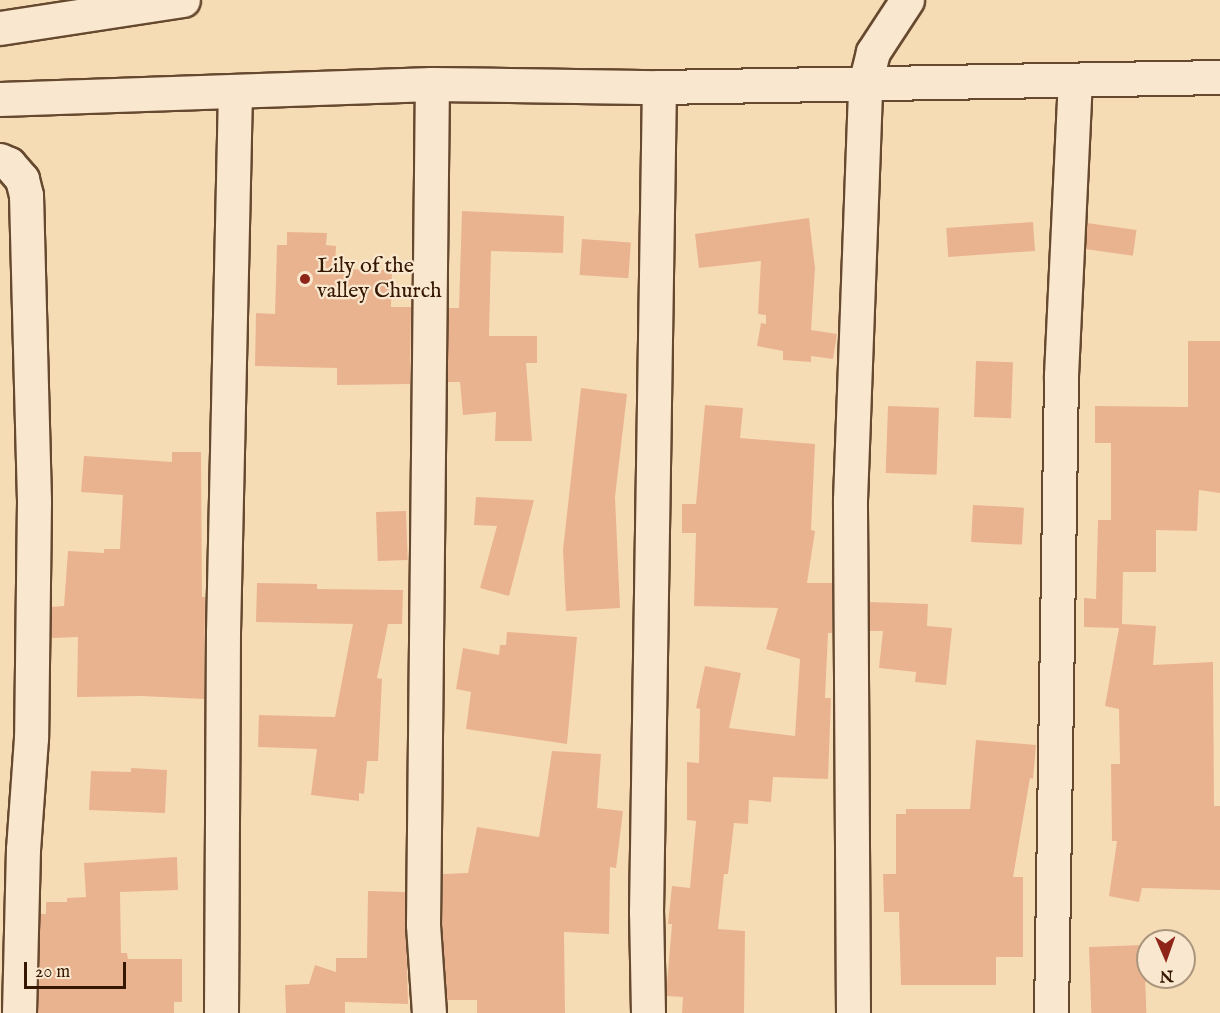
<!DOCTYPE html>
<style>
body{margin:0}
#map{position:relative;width:1220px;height:1013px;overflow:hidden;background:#f6dcb5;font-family:"IM FELL English",serif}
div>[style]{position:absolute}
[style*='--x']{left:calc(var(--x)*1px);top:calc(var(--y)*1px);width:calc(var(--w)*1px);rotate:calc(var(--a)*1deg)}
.building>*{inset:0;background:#eab38f;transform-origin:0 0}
.roads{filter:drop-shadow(2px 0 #66492f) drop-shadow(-2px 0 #66492f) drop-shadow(0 2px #66492f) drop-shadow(0 -2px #66492f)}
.minor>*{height:33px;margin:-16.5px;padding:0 16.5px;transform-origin:16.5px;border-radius:16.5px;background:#f9e8cf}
.secondary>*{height:33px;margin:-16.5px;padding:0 16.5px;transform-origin:16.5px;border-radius:16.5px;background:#f9e8cf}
.dots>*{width:16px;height:16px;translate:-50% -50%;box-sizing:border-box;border:3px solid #f9e8cf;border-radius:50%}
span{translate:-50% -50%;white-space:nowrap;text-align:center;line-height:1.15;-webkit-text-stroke:4.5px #f9e8cf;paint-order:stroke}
.poi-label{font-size:22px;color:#361802}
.left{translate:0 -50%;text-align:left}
.north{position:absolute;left:1136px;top:929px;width:60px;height:60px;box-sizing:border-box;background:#f9e8cf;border:2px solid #ab957d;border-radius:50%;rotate:178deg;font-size:16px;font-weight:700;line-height:24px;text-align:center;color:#361802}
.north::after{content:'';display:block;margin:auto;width:21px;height:27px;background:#8f2418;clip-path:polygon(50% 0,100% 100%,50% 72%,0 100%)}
.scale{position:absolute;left:24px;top:962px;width:102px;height:27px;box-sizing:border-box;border:3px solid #361802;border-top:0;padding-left:8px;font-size:18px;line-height:21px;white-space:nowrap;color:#361802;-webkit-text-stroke:4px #f9e8cf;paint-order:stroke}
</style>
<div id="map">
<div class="building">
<i style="clip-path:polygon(462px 211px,564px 216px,563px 253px,491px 251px,489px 336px,537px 336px,537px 363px,526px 363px,532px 441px,495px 441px,496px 412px,463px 415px,460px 382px,448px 382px,448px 308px,459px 308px)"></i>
<i style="clip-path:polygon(809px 218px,815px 268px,811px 330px,837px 334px,833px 359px,811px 356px,811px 362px,783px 360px,783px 351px,757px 346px,761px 323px,766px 324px,766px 315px,758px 314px,761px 261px,699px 268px,695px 234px)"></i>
<i style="left:1033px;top:222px;width:29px;height:87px;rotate:86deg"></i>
<i style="left:1087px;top:223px;width:50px;height:26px;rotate:8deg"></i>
<i style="clip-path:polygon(287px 232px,327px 233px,326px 245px,336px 246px,335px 269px,392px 270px,391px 307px,411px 307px,410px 384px,337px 385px,337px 368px,255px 366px,256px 313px,275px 314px,277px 245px,287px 245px)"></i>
<i style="left:582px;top:239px;width:49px;height:36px;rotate:4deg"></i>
<i style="clip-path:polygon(1188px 341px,1220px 341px,1220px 493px,1199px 490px,1197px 531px,1156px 530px,1156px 572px,1123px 572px,1122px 624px,1156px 626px,1153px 665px,1213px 662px,1214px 806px,1220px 806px,1220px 890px,1142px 888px,1139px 902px,1109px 896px,1117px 841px,1112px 841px,1111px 764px,1120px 764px,1119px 709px,1105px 706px,1119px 628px,1084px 627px,1084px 598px,1096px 599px,1098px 520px,1111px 520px,1111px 443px,1095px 443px,1095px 406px,1188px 407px)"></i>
<i style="left:976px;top:361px;width:37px;height:56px;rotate:2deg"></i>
<i style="clip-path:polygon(581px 388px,627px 394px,615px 497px,620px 608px,566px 611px,563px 550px)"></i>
<i style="clip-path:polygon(705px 405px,743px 408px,740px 438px,815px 444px,811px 530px,815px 531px,807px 583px,832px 583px,832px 633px,828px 633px,825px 698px,831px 698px,828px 779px,773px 777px,771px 802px,749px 800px,748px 824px,734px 823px,728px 874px,724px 874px,718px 929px,745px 931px,744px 1013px,682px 1013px,683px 997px,666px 996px,672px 924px,668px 924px,672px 886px,690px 888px,696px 821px,687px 820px,687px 762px,699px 763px,700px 709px,696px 708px,705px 666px,741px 673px,729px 728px,795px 736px,800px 659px,766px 649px,778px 608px,694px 606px,696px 533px,682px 533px,682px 504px,696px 504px)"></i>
<i style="left:888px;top:406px;width:51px;height:67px;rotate:2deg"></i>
<i style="clip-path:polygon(172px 452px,201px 452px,202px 597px,205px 597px,204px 699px,142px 696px,77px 697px,78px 637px,52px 638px,51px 607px,64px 606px,68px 551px,104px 553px,104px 549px,120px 549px,123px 495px,81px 492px,84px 456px,172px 462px)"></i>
<i style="clip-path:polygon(476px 497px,534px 500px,509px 596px,480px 588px,497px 526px,474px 525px)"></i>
<i style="left:973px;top:505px;width:51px;height:37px;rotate:3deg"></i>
<i style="left:406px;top:511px;width:49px;height:30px;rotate:88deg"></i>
<i style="clip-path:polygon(257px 583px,317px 584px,317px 589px,403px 590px,402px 624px,388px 624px,377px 678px,382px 679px,378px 761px,367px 761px,364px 794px,359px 793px,359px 801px,311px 795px,317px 749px,258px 747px,259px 715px,335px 717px,353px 624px,256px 622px)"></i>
<i style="clip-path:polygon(869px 602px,928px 604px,927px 626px,952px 628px,946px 685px,915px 682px,916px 672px,879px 668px,883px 631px,870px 631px)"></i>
<i style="clip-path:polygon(507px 632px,577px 637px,567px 744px,466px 729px,471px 692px,456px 689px,463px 648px,499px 655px,500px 645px,506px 645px)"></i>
<i style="clip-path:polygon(976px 740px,1036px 745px,1033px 779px,1030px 778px,1013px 877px,1023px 877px,1023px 957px,996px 957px,996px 985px,901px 985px,899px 912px,884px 912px,883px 874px,896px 874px,896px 814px,906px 814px,906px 809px,970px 809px)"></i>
<i style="clip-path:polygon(552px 751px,601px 754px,597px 808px,623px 811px,616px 868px,610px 867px,609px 934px,564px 932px,565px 1013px,477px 1013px,477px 1000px,447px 1000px,442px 923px,443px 874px,468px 873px,477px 827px,539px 837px)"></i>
<i style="clip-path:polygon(131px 768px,167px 770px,165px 813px,89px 810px,91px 771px,131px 772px)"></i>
<i style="clip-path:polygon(177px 857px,178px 890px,120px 892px,121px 953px,127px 953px,128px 959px,182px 959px,182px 1002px,174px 1002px,174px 1013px,38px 1013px,40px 914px,46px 914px,46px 902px,67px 902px,67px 898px,86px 897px,84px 863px)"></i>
<i style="clip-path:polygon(368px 891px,405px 892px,408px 1004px,345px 1002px,345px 1013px,286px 1013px,285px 985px,309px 984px,315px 965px,336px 972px,336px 958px,367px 958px)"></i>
<i style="left:1144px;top:945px;width:68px;height:55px;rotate:88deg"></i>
</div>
<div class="roads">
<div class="minor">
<i style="--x:0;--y:28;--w:185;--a:-8.7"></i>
<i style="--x:0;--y:160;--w:10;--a:24"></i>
<i style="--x:9;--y:164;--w:20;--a:49"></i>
<i style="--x:22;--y:179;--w:16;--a:76"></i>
<i style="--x:26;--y:195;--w:306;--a:88.5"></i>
<i style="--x:34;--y:501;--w:237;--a:90.7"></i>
<i style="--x:31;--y:738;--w:111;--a:94.1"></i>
<i style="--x:23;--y:849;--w:164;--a:91.4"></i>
<i style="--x:221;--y:1013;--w:381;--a:-89.7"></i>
<i style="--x:223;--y:632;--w:540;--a:-88.73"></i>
<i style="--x:429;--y:1013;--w:89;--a:-93.9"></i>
<i style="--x:423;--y:924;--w:840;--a:-89.39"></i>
<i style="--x:648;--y:1013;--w:101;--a:-91.1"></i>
<i style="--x:646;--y:912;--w:825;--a:-89.1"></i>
<i style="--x:853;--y:1013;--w:513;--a:-90.34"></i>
<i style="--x:850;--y:500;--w:416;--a:-87.9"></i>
<i style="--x:865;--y:84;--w:33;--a:-76"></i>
<i style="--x:873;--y:52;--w:62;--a:-56.8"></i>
<i style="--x:1051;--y:1013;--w:638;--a:-89.1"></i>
<i style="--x:1061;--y:375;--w:295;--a:-87.3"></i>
</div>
<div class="secondary">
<i style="--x:0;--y:99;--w:432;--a:-2"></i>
<i style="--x:432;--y:84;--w:227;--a:0.8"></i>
<i style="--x:659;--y:87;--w:561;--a:-1.02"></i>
</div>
</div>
<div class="dots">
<i style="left:305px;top:279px;background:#8f2418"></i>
</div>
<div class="poi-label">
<span class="left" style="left:317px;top:279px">Lily of the<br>valley Church</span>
</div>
<div class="north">N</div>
<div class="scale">20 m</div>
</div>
